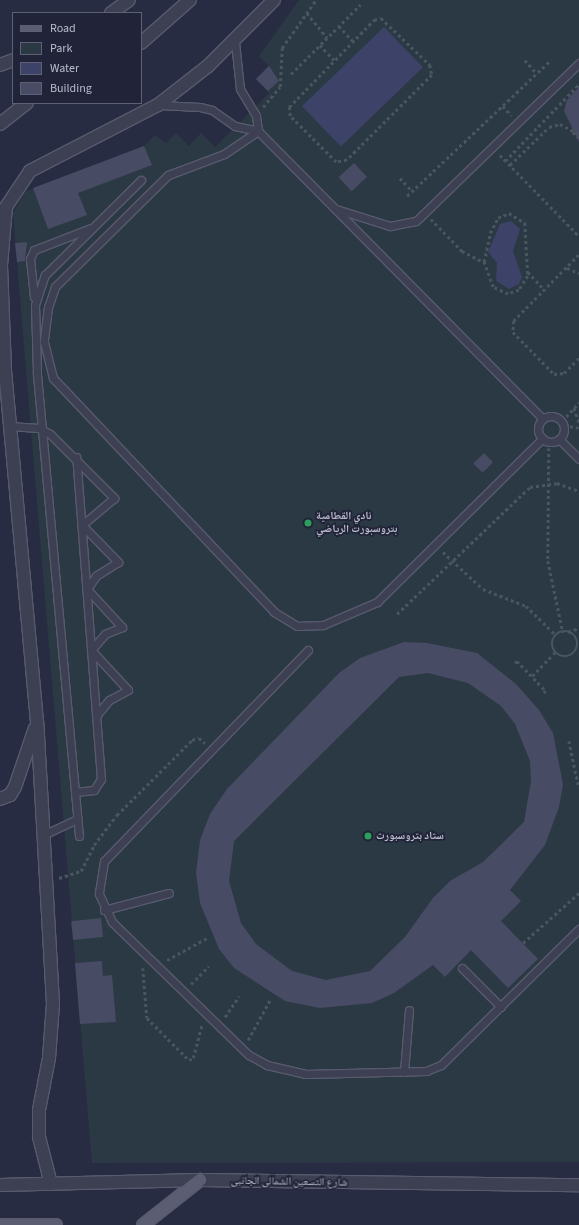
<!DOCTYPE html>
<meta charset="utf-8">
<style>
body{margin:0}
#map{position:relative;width:579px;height:1225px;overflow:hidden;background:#282c43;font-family:"Source Sans 3","Noto Naskh Arabic",sans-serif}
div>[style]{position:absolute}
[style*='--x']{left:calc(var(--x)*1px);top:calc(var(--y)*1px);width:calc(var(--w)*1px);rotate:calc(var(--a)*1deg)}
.green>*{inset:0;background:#2b3944}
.water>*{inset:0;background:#3d4269;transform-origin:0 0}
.building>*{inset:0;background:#484b64;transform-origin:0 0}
.path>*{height:2.5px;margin-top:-1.25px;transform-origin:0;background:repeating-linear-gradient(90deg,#495660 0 3px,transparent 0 6px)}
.path>.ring{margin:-1.25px;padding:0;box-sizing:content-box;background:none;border:2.5px solid #495660;border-radius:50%}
.roads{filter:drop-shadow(1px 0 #585a6d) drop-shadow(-1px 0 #585a6d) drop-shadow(0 1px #585a6d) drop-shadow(0 -1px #585a6d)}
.service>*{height:7px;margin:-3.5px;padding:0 3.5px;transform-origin:3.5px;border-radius:3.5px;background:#3d3f52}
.service>.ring{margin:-3.5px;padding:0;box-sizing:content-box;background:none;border:7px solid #3d3f52;border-radius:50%}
.minor>*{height:12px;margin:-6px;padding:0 6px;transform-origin:6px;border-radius:6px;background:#3d3f52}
.tertiary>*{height:12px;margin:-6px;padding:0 6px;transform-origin:6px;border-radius:6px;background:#3d3f52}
.primary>*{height:12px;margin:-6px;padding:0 6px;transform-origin:6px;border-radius:6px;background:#5b5e72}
.dots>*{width:11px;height:11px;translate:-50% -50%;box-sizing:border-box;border:2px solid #212438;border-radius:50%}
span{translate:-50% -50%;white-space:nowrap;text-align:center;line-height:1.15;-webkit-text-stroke:3.5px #212438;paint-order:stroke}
.poi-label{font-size:11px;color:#babccc;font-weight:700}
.left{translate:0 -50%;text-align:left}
.street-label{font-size:11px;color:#babccc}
.legend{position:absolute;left:12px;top:12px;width:130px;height:92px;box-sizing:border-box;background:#212438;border:1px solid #5e6173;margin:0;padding:5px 7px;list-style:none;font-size:12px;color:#babccc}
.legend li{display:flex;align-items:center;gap:8px;height:20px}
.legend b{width:20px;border:1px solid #5e6173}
</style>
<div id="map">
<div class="green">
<i style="clip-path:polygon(299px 0,579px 0,579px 1162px,92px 1163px,13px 213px,25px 192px,144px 146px,155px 135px,166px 143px,176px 133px,189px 146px,201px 133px,215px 147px,269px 93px,256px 79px,269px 66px,259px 56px)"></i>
</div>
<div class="water">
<i style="left:384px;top:27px;width:56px;height:114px;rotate:46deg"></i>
<i style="clip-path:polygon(511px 221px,520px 229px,513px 251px,522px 277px,519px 284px,509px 289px,496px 281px,497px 263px,488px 252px,500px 224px)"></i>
</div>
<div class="building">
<i style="clip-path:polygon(269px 66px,279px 81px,268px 91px,256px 79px)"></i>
<i style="clip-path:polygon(579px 87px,579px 142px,564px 111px,567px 100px)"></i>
<i style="clip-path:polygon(144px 146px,152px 165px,78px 193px,87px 215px,48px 229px,33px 188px)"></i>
<i style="left:354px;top:163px;width:19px;height:21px;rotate:47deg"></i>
<i style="clip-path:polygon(27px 242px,25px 261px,17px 262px,15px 243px)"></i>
<i style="left:484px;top:453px;width:13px;height:15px;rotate:45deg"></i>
<i style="clip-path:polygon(evenodd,404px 642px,427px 643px,477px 653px,516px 684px,539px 710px,553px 733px,563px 784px,559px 807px,545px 845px,510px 890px,521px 901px,501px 921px,538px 959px,508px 988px,471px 950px,445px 977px,433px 965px,394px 993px,372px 1003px,320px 1008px,285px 1001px,234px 968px,219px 949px,200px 903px,196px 873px,200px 840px,210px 814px,227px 789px,339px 673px,360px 658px,404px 642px,428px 673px,468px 683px,501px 706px,515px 724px,530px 761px,531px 781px,524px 822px,483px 862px,450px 881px,433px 898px,405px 937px,370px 971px,326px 980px,292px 971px,256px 944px,241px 923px,229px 881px,234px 841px,399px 677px,428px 673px)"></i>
<i style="left:101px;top:918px;width:19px;height:30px;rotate:84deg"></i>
<i style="clip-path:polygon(102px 961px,103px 976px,112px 975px,116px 1022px,80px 1024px,75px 963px)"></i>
</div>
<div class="path">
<i style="--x:307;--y:13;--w:32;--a:51"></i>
<i style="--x:381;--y:18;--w:68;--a:43.8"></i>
<i style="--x:430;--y:65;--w:10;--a:79"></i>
<i style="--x:432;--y:75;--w:120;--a:135"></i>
<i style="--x:347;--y:160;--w:11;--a:170"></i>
<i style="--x:336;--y:162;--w:65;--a:-135"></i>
<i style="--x:290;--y:116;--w:9;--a:-96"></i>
<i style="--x:289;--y:107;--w:122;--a:-45.7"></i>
<i style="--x:374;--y:20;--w:7;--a:-16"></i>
<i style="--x:339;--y:26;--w:21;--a:47"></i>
<i style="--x:320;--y:45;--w:21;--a:47"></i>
<i style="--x:525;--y:60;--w:18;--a:49"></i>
<i style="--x:291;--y:74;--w:98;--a:-45"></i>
<i style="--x:503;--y:106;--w:13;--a:48"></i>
<i style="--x:263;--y:107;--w:26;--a:-50"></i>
<i style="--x:280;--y:87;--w:39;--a:-87"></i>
<i style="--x:282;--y:48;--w:59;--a:-54.7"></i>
<i style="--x:573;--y:132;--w:8;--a:45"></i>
<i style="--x:500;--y:155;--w:113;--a:45.7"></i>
<i style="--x:505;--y:161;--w:107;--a:-46.1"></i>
<i style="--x:510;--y:165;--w:54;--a:-44.3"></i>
<i style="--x:549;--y:127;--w:11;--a:-15"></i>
<i style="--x:560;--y:124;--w:21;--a:28"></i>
<i style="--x:400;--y:178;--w:18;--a:47"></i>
<i style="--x:407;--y:196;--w:198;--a:-43.4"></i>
<i style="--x:509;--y:213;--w:19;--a:32"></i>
<i style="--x:525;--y:223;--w:53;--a:86.8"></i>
<i style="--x:528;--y:276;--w:17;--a:123"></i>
<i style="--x:519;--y:290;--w:12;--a:160"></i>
<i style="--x:508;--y:294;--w:17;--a:-155"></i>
<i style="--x:493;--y:287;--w:27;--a:-110"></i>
<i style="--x:484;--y:262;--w:30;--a:-78"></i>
<i style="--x:490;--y:233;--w:17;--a:-62"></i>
<i style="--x:498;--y:218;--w:12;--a:-24"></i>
<i style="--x:431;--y:219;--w:45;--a:45.9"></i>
<i style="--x:462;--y:251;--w:25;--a:27"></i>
<i style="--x:579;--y:255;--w:93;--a:134.6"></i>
<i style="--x:514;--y:321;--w:11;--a:95"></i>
<i style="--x:513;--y:332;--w:59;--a:45.7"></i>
<i style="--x:554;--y:374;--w:10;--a:-6"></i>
<i style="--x:564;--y:373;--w:21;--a:-45"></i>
<i style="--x:567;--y:268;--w:13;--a:23"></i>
<i style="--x:528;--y:272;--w:25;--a:47"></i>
<i style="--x:574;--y:408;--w:15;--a:70"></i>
<i style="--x:562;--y:421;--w:25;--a:-47"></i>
<i style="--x:564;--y:425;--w:15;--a:11"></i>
<i style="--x:549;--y:448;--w:113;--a:90.5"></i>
<i style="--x:548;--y:561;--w:73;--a:78.1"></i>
<i style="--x:443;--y:552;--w:54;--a:42.8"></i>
<i style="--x:483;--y:589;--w:46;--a:21.6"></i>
<i style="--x:526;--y:606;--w:42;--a:44"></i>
<i style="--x:397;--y:614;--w:184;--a:-43.7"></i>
<i style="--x:530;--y:487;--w:27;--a:-8"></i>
<i style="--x:557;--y:483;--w:23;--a:20"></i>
<i class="ring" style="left:552px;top:631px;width:23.5px;height:23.5px"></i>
<i style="--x:568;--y:632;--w:12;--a:-20"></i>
<i style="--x:515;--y:663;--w:3;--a:-45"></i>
<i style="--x:517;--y:661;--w:42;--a:46"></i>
<i style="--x:546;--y:691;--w:3;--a:135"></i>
<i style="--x:532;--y:676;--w:33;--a:-46"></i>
<i style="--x:569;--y:741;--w:48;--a:78"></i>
<i style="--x:59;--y:878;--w:23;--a:-18"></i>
<i style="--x:81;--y:871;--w:29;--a:-63"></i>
<i style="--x:94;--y:845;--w:38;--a:-53"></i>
<i style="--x:117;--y:815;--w:106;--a:-45"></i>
<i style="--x:192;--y:740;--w:7;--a:-16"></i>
<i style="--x:199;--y:738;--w:8;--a:40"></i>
<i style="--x:523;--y:943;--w:75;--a:-41.8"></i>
<i style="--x:167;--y:960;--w:46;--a:-28.8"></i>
<i style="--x:143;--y:968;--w:50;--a:85.4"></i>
<i style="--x:147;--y:1018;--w:59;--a:45"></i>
<i style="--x:189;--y:1060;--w:4;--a:-27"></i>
<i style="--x:193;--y:1058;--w:35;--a:-75"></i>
<i style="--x:191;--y:984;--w:25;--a:-45"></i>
<i style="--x:225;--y:1017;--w:25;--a:-56"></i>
<i style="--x:248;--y:1040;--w:46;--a:-61.2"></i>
</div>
<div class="roads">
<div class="service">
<i style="--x:235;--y:42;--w:47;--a:83.9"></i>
<i style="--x:240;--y:89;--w:31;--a:59"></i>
<i style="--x:256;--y:116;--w:15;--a:82"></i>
<i style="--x:258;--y:131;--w:41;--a:145.9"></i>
<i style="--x:224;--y:154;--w:60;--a:159.4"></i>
<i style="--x:168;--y:175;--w:159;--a:135.3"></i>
<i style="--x:55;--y:287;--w:21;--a:109"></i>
<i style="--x:48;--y:307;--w:35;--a:97"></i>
<i style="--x:44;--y:342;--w:37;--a:76"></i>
<i style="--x:53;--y:378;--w:322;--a:46.6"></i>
<i style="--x:274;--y:612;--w:27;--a:31"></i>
<i style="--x:297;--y:626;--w:26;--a:-2"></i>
<i style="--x:323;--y:625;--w:59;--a:-23.1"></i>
<i style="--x:377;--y:602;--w:233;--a:-44.7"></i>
<i style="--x:159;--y:105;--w:41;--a:2.8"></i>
<i style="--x:200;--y:107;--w:12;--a:14"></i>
<i style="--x:212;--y:110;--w:28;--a:35"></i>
<i style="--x:235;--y:126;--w:24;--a:12"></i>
<i style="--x:258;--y:131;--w:405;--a:45.3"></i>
<i style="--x:336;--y:209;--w:57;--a:17.5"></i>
<i style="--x:390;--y:226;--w:26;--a:-11"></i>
<i style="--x:416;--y:221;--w:227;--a:-44.1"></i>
<i style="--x:34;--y:297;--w:38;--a:-96"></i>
<i style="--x:30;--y:259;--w:10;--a:-66"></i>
<i style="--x:34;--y:250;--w:61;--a:-21.1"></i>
<i class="ring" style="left:538px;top:416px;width:19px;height:19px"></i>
<i style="--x:9;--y:426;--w:30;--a:4"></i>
<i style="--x:39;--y:428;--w:13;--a:29"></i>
<i style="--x:50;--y:434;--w:91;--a:45"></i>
<i style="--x:114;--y:498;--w:42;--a:139.8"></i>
<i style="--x:82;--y:525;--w:52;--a:45.8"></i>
<i style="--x:118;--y:562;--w:26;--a:148"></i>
<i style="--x:96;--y:576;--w:16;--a:125"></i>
<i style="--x:87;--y:589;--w:52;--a:47.4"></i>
<i style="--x:122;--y:627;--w:18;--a:158"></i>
<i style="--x:105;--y:634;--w:21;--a:131"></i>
<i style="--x:91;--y:650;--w:54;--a:47.2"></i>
<i style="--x:128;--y:690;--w:21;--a:152"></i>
<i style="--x:109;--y:700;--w:19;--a:129"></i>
<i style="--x:559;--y:439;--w:28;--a:45"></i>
<i style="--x:308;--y:650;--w:293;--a:134"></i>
<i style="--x:104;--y:861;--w:33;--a:99"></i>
<i style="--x:99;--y:894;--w:31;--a:65"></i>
<i style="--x:112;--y:922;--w:191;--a:44.2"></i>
<i style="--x:249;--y:1055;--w:21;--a:29"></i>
<i style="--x:267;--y:1065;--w:40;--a:13"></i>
<i style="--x:306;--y:1074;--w:120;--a:-1.4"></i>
<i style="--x:426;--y:1071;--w:16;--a:-22"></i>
<i style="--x:441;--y:1065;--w:194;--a:-44.6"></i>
<i style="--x:75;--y:792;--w:19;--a:-6"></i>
<i style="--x:94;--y:790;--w:13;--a:-58"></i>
<i style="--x:101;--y:779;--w:323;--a:-94.4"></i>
<i style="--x:43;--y:835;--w:38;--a:-25"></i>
<i style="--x:79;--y:836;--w:466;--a:-95.2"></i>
<i style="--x:37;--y:372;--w:67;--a:-91.7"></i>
<i style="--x:35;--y:305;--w:32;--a:-72"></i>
<i style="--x:45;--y:275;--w:135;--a:-44.7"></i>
<i style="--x:104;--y:910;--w:67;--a:-14.7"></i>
<i style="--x:462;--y:968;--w:55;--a:45"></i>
<i style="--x:404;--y:1072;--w:62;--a:-85.4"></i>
</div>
<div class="minor">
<i style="--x:111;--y:13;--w:22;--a:-36"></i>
<i style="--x:0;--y:65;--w:14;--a:-21"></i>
</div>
<div class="tertiary">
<i style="--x:141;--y:43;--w:65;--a:-41.3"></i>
<i style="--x:0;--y:124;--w:34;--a:-38"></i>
<i style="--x:0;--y:799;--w:11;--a:-22"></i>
<i style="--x:10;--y:795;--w:9;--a:-58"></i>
<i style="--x:15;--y:787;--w:62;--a:-71.3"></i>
<i style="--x:51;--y:1184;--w:49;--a:-104.3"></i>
<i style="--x:39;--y:1137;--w:27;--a:-90"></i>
<i style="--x:39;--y:1110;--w:53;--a:-79.1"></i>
<i style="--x:49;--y:1058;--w:54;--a:-85.8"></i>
<i style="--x:53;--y:1004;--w:282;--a:-93.2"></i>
<i style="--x:37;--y:722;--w:353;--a:-95.2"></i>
<i style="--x:5;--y:370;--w:105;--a:-92.2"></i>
<i style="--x:1;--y:265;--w:58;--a:-85.1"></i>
<i style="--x:6;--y:207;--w:43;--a:-56.3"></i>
<i style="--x:30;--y:171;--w:144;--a:-27.3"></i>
<i style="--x:158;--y:105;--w:63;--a:-38"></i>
<i style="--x:208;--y:66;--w:93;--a:-45"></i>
<i style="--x:0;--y:1185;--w:200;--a:-1.4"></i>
<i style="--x:200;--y:1180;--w:379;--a:0.8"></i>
</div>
<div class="primary">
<i style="--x:0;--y:1225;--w:56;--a:0"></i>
<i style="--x:143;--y:1225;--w:73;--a:-38.3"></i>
</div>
</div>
<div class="dots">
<i style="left:308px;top:523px;background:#2e9e5b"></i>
<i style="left:368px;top:836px;background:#2e9e5b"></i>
</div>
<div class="poi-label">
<span class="left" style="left:316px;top:523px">نادي القطامية<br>بتروسبورت الرياضي</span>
<span class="left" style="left:376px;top:836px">ستاد بتروسبورت</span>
</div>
<div class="street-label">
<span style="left:289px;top:1182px;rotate:1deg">شارع التسعين الشمالى الجانبى</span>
</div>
<ul class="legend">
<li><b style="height:5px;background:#5b5e72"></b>Road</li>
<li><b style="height:11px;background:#2b3944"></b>Park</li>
<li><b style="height:11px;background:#3d4269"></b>Water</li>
<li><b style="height:11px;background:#484b64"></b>Building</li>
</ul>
</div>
